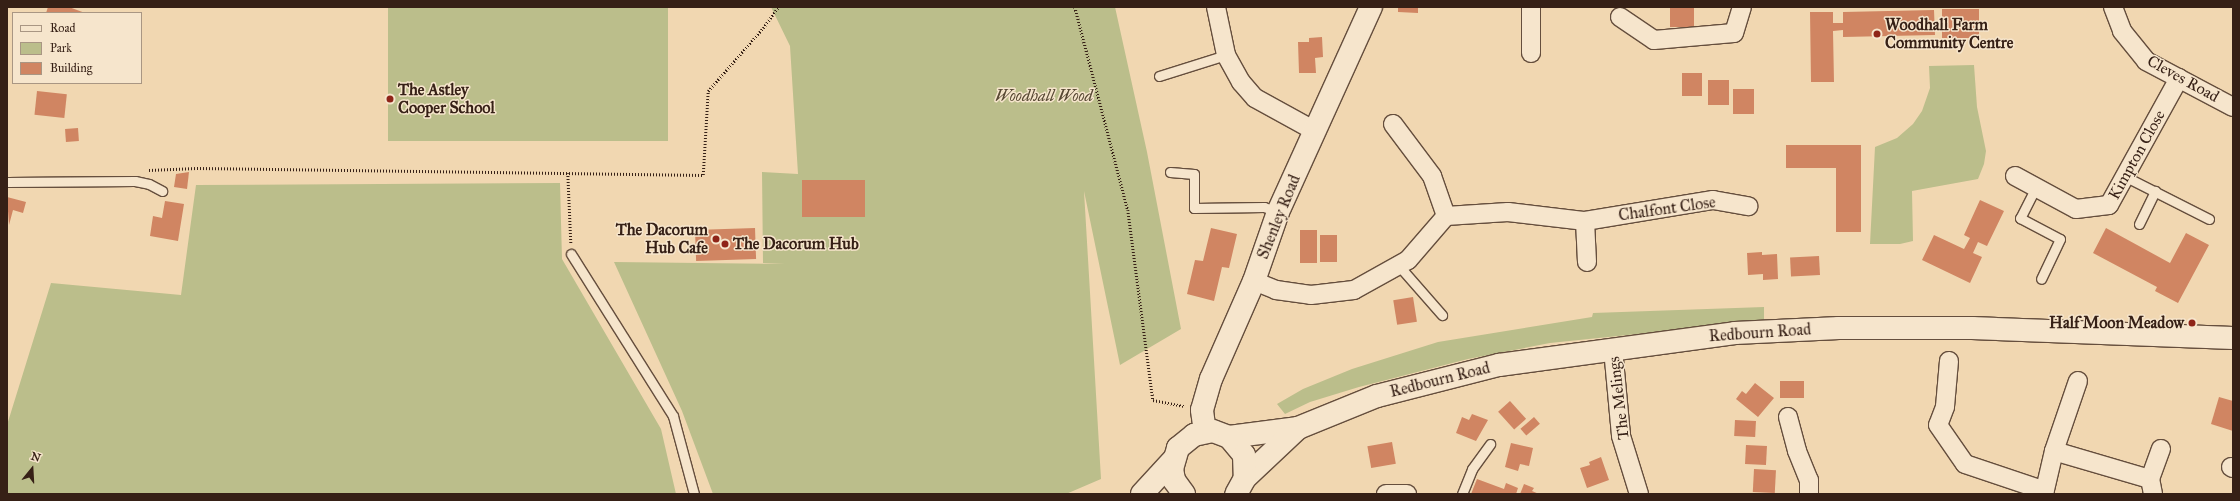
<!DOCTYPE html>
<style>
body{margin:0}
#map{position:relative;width:2240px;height:501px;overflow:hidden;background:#f1d7b1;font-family:"IM FELL Great Primer",serif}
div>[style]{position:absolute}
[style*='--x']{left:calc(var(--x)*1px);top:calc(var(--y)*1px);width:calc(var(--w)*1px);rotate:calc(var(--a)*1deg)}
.green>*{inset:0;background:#bbbe8b;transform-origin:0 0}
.building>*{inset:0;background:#d08562;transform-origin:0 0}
.path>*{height:2.5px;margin-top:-1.25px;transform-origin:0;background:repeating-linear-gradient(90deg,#362016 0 1px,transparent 0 3px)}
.roads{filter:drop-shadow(1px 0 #654e3d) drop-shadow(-1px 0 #654e3d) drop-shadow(0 1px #654e3d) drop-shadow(0 -1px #654e3d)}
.lane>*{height:9px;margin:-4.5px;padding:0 4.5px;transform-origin:4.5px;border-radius:4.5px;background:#f6e5cc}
.street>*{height:18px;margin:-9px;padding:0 9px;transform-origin:9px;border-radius:9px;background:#f6e5cc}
.secondary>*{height:22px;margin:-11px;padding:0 11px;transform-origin:11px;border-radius:11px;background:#f6e5cc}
.dots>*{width:11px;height:11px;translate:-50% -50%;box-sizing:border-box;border:2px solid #f6e5cc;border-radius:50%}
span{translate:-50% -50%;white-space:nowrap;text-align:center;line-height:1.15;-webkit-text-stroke:3px #f6e5cc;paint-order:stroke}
.poi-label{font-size:16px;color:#362016;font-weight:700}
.left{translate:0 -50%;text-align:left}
.right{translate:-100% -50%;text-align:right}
.street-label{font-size:16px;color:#362016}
.park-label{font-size:16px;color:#574833;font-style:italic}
.frame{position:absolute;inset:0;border:8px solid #362016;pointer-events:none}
.legend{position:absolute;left:12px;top:12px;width:130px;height:72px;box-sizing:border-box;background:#f6e5cc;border:1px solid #a99683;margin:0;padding:5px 7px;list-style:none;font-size:12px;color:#362016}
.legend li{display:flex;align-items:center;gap:8px;height:20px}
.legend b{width:20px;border:1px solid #a99683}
.north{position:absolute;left:12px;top:449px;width:40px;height:40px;-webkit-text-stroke:3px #f6e5cc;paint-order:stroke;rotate:18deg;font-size:11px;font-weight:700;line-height:16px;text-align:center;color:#362016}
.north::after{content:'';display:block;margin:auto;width:14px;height:18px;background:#362016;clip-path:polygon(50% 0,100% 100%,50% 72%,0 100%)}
</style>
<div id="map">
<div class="green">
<i style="left:388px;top:7px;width:280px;height:134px"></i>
<i style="clip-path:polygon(771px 7px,1115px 7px,1147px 152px,1181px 329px,1120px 365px,1084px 191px,1101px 479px,1066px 494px,713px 494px,682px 411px,614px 262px,785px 264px,763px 263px,762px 172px,798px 174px,790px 46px)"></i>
<i style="clip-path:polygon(1974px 65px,1977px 107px,1986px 151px,1984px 164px,1978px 179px,1912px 191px,1913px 241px,1900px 244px,1870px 244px,1875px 147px,1897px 138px,1913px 124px,1922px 111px,1930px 88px,1929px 66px)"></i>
<i style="clip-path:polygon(560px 183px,562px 259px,661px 429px,676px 494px,7px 494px,7px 425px,51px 283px,181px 295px,196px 185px)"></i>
<i style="clip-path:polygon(1764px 307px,1764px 321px,1550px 343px,1468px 359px,1359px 387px,1310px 402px,1285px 414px,1277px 404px,1303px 389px,1352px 369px,1438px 342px,1592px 317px,1593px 313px)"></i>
</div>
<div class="building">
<i style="clip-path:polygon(48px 7px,69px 7px,85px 13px,46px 13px)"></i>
<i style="clip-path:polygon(1398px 7px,1418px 7px,1418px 13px,1398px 12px)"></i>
<i style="left:1670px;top:7px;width:24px;height:20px"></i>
<i style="left:1942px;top:9px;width:37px;height:29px"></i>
<i style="clip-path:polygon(1934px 10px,1935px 35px,1843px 37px,1843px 30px,1833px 31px,1834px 82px,1811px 82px,1810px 12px,1833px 12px,1833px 23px,1843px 23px,1843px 12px)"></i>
<i style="clip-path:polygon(1322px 37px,1323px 57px,1315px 58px,1316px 73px,1299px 73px,1298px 42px,1309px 42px,1309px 38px)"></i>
<i style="left:1702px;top:73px;width:23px;height:20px;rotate:90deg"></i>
<i style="left:1708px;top:80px;width:21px;height:25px"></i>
<i style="left:1733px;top:89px;width:21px;height:25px"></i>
<i style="left:37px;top:91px;width:30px;height:24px;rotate:6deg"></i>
<i style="left:78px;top:128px;width:13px;height:13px;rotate:86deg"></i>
<i style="clip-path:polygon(1786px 145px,1861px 145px,1861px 232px,1836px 232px,1836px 168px,1786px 168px)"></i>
<i style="clip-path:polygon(189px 172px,187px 189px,174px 187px,176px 174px)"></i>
<i style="left:802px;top:180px;width:63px;height:37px"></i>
<i style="clip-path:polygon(7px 197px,26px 202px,23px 213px,13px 210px,9px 225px)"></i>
<i style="clip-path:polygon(1980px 200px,2004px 211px,1987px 246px,1978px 242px,1973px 253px,1982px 257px,1970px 283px,1922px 260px,1934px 235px,1964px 249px,1970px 238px,1964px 235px)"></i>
<i style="clip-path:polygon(165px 201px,184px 204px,178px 241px,150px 236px,153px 216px,162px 218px)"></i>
<i style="left:755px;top:228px;width:31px;height:60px;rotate:88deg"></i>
<i style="clip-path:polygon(1211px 228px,1237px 234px,1229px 268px,1222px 267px,1214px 301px,1187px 294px,1195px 260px,1203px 261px)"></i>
<i style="clip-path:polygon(2106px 228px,2170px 263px,2186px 233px,2209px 245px,2178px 303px,2155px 291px,2157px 287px,2093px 253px)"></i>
<i style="left:1300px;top:230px;width:17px;height:33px"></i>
<i style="left:1320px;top:235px;width:17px;height:27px"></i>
<i style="clip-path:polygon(1762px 252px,1762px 255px,1777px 254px,1778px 279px,1763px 280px,1763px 274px,1748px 275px,1747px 253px)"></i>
<i style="left:1819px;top:256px;width:19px;height:29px;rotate:87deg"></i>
<i style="left:1413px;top:297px;width:25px;height:20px;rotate:81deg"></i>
<i style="left:1780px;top:381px;width:24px;height:17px"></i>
<i style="clip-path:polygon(1755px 383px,1774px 398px,1758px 417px,1736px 399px,1742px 391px,1746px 394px)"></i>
<i style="clip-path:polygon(2219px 397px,2233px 401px,2233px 431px,2211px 424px)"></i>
<i style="left:1510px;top:401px;width:24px;height:16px;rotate:48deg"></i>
<i style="clip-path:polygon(1472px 414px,1488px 420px,1476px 441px,1456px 433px,1462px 417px,1469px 420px)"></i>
<i style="left:1534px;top:417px;width:9px;height:18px;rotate:49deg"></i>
<i style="left:1735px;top:420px;width:21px;height:16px;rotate:3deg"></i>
<i style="left:1392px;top:442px;width:22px;height:25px;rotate:80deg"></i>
<i style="clip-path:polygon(1511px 443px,1533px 448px,1529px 466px,1520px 464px,1518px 471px,1505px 467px)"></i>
<i style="left:1746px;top:445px;width:21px;height:19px;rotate:3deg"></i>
<i style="clip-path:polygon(1601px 457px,1609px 480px,1587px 488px,1580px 468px,1590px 465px,1589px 462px)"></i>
<i style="left:1754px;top:469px;width:22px;height:23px;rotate:3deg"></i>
<i style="clip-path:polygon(1477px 479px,1504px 489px,1506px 483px,1518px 488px,1516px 494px,1471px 494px)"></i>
<i style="clip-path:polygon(1524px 484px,1534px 488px,1532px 491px,1539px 494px,1520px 494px)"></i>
</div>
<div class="path">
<i style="--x:1075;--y:7;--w:210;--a:75.4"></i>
<i style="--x:1128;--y:210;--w:192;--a:82.5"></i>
<i style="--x:1153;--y:400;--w:32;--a:11"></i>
<i style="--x:149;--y:170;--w:48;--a:-2.4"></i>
<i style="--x:197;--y:168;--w:506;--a:0.79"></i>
<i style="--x:703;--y:175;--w:84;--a:-86.6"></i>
<i style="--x:708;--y:91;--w:84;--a:-48.9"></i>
<i style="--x:763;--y:28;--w:26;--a:-54"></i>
<i style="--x:568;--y:173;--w:70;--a:87.5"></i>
</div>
<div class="roads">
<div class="lane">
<i style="--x:1159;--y:76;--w:70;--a:-17.4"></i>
<i style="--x:1170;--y:172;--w:24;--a:5"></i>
<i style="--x:1194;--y:174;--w:34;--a:90"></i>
<i style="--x:1194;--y:208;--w:70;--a:-0.8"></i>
<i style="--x:1264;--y:207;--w:15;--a:20"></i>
<i style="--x:2126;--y:177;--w:93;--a:26.8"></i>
<i style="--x:7;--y:182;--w:128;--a:-0.4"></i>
<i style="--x:135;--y:181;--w:14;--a:12"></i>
<i style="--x:149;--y:184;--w:15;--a:28"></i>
<i style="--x:2036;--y:187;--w:35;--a:117"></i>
<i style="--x:2020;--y:218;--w:45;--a:27.7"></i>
<i style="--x:2060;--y:239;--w:44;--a:115.4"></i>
<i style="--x:2139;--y:224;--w:37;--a:-64"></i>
<i style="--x:571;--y:254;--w:191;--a:57.8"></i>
<i style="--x:673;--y:416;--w:81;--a:74.9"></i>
<i style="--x:1400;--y:267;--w:64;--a:48.8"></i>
<i style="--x:1462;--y:494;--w:27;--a:-68"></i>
<i style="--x:1472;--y:469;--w:31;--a:-54"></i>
</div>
<div class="street">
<i style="--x:1216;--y:7;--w:49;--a:78.2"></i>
<i style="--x:1226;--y:55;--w:31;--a:61"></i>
<i style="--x:1241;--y:82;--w:21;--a:49"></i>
<i style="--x:1255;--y:98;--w:68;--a:28.8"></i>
<i style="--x:2113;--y:7;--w:26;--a:69"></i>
<i style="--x:2122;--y:31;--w:38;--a:51"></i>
<i style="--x:2146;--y:61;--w:98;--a:27.9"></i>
<i style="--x:1620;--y:17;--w:41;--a:34.1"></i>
<i style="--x:1654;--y:40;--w:80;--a:-5"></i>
<i style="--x:1734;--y:33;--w:27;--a:-73"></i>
<i style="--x:1531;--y:53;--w:46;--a:-90"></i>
<i style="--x:1393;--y:124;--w:65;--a:53.1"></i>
<i style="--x:1432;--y:176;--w:42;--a:70.7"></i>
<i style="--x:2015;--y:176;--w:69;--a:28.4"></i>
<i style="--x:2076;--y:209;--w:33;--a:-7"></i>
<i style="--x:2109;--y:205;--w:145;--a:-61.1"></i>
<i style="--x:1585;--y:221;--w:41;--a:87.2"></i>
<i style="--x:1254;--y:281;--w:24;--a:22"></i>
<i style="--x:1276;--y:290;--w:35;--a:8"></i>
<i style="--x:1311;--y:295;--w:43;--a:-6.6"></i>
<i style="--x:1354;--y:290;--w:62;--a:-29.1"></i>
<i style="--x:1408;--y:260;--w:58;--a:-49.2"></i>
<i style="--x:1446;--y:216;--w:62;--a:-3.7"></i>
<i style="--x:1508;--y:212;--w:78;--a:6.7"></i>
<i style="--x:1585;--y:221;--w:130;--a:-9.3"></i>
<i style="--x:1713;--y:200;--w:36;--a:10"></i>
<i style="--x:1613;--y:349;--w:87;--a:84.7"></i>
<i style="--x:1621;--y:436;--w:61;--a:72.8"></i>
<i style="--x:1949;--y:361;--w:46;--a:95"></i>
<i style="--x:1945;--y:407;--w:19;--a:111"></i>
<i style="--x:1938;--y:425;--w:47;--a:55.3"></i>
<i style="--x:1965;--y:464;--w:84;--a:18.6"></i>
<i style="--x:1788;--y:417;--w:35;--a:75"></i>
<i style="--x:1797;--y:451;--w:31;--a:68"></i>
<i style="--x:1809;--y:480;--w:14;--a:90"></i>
<i style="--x:2054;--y:451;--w:100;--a:16.3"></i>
<i style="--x:2231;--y:467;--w:2;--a:27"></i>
<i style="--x:1386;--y:494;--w:21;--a:0"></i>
<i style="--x:2044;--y:494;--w:44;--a:-76.9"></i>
<i style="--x:2054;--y:451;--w:74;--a:-71.1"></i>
<i style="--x:2153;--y:494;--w:15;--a:-101"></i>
<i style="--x:2150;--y:479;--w:32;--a:-70"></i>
</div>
<div class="secondary">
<i style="--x:1205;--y:432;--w:22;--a:-98"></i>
<i style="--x:1202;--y:410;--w:32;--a:-74"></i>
<i style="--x:1211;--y:379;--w:107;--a:-66.3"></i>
<i style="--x:1254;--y:281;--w:73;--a:-70.8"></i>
<i style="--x:1278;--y:212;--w:225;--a:-65.6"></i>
<i style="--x:1229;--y:437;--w:70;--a:-7.4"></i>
<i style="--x:1298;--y:428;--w:85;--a:-22.1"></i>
<i style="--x:1377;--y:396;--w:126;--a:-14.3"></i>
<i style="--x:1499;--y:365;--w:238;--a:-7.7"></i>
<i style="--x:1735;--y:333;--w:104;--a:-2.8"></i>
<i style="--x:1839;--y:328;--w:133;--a:0"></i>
<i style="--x:1972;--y:328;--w:261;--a:2.2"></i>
<i style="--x:1245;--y:478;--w:73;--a:-43.3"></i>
<i style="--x:1142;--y:494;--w:47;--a:-47.6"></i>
<i style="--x:1184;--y:494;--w:17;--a:-126"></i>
<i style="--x:1174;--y:480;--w:11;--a:-100"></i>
<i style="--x:1172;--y:469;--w:22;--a:-74"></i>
<i style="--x:1178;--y:448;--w:21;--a:-39"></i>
<i style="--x:1194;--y:435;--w:19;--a:-12"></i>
<i style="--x:1213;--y:431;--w:17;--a:21"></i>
<i style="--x:1229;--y:437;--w:23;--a:50"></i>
<i style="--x:1244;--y:455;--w:23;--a:88"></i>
<i style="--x:1245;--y:478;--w:18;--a:119"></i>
</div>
</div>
<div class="dots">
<i style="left:1877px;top:34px;background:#8f2418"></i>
<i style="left:390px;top:99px;background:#8f2418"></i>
<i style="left:716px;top:239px;background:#8f2418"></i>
<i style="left:725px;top:244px;background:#8f2418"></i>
<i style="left:2192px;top:323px;background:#8f2418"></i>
</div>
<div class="poi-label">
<span class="left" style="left:1885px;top:34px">Woodhall Farm<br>Community Centre</span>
<span class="left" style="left:398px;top:99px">The Astley<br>Cooper School</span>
<span class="right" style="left:708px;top:239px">The Dacorum<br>Hub Cafe</span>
<span class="left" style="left:733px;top:244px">The Dacorum Hub</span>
<span class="right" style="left:2184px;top:323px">Half Moon Meadow</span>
</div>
<div class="street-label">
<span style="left:2183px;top:79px;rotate:29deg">Cleves Road</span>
<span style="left:2137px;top:155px;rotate:-61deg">Kimpton Close</span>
<span style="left:1667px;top:209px;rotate:-8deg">Chalfont Close</span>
<span style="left:1279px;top:217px;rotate:-68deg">Shenley Road</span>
<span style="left:1760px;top:333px;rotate:-4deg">Redbourn Road</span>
<span style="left:1440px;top:380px;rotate:-14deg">Redbourn Road</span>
<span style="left:1619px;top:398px;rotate:-97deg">The Melings</span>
</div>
<div class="park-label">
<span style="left:1044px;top:96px">Woodhall Wood</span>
</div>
<div class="frame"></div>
<ul class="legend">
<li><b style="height:5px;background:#f6e5cc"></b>Road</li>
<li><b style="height:11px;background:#bbbe8b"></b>Park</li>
<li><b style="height:11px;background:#d08562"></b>Building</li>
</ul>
<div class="north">N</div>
</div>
